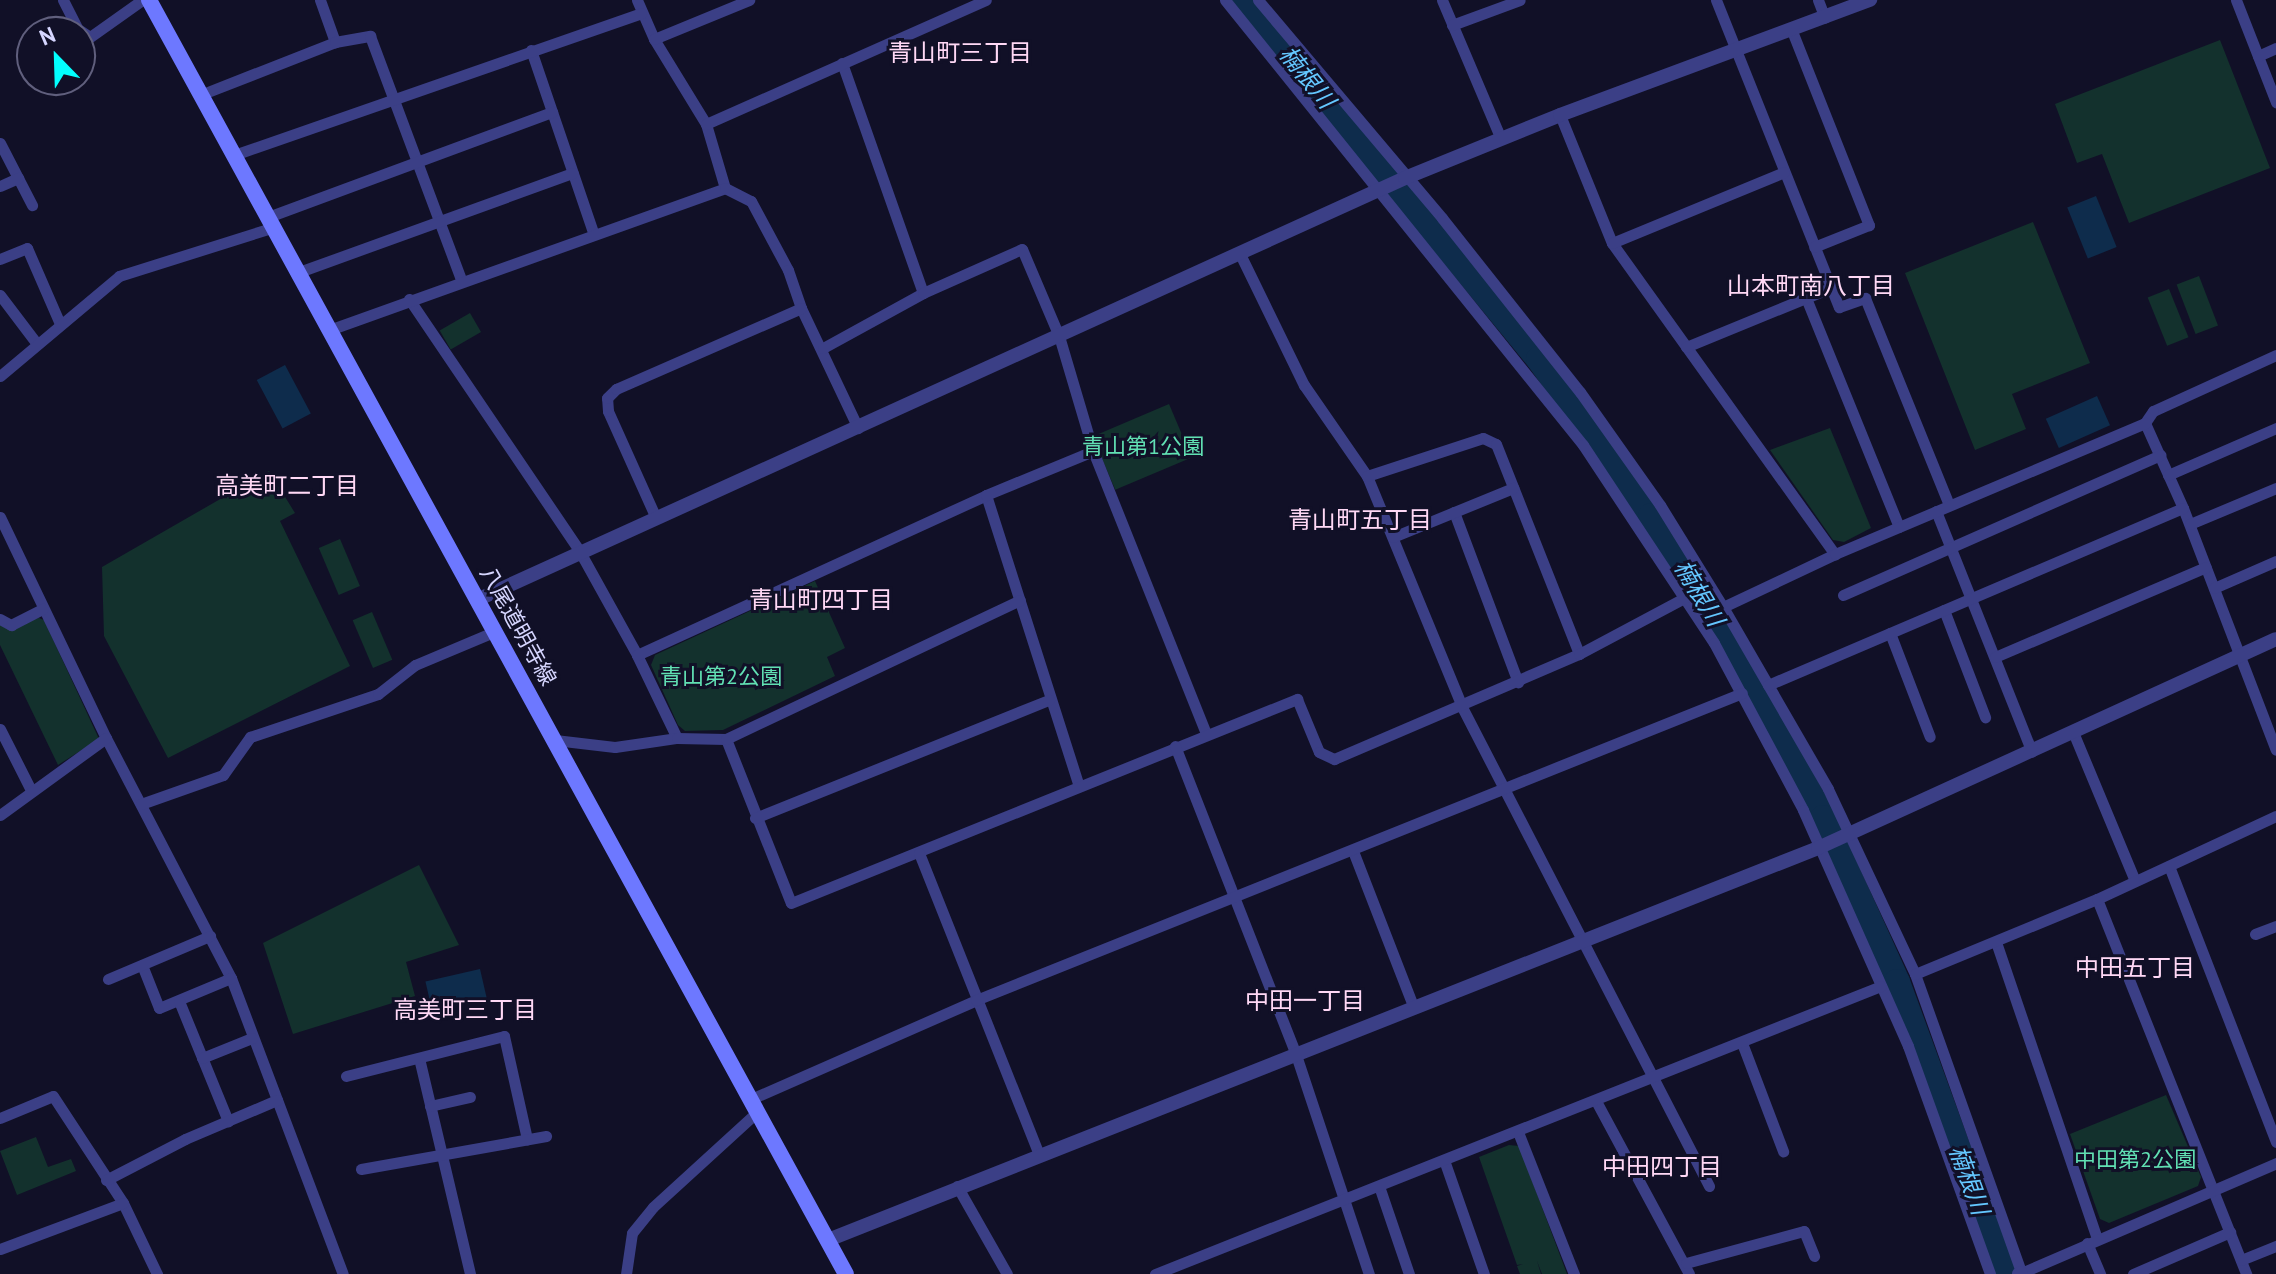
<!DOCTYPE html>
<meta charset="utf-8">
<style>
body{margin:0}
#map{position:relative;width:2276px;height:1274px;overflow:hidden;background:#111027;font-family:"PT Sans","Noto Sans JP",sans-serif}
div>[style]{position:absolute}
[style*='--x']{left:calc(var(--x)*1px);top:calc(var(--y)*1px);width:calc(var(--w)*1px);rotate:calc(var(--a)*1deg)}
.green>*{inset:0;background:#13312d;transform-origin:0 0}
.water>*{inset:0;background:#0e2c4c;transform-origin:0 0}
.river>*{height:26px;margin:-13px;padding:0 13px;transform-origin:13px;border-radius:13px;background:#0e2c4c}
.minor>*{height:11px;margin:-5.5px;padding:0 5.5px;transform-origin:5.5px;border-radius:5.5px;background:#3b3f86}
.tertiary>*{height:14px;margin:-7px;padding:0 7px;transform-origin:7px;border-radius:7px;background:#3b3f86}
.secondary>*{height:16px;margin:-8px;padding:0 8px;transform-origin:8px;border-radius:8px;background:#6d78ff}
span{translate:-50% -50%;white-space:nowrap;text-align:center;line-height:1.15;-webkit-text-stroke:6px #111027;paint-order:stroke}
.park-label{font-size:22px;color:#61e0b3}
.street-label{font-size:22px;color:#d6d6ff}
.neighbourhood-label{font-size:24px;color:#ffd8f5}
.water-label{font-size:24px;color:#64c7ff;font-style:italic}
.north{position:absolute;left:16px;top:16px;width:80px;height:80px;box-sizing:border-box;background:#111027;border:2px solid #605f7d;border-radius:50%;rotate:337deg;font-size:22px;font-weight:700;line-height:32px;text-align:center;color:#d6d6ff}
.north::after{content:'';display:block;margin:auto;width:28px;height:36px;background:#02fffe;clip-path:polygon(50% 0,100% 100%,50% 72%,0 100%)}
</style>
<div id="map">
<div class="green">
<i style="clip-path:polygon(2220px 40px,2270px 168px,2129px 223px,2102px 154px,2077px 163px,2055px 104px)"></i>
<i style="clip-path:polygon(2033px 222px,2090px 363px,2012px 394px,2026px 429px,1975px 450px,1905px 273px)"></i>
<i style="left:2199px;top:276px;width:53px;height:24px;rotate:69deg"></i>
<i style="left:2169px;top:289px;width:52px;height:23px;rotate:68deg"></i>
<i style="left:470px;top:313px;width:22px;height:35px;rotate:60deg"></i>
<i style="left:1169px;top:404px;width:58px;height:83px;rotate:67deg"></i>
<i style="clip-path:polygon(1830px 428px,1871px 528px,1844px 542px,1833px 540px,1770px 450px)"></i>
<i style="clip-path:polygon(269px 471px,295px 513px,280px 521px,350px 666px,168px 758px,104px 636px,102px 567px)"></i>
<i style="left:340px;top:539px;width:51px;height:23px;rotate:67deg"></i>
<i style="clip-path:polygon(815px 581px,845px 648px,827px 657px,835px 676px,723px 730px,685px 731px,678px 725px,651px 665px,655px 655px)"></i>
<i style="left:372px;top:612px;width:52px;height:21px;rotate:67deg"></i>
<i style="clip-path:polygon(39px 618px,44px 620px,99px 739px,58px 765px,0 645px,0 624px)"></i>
<i style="clip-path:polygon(419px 865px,459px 945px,406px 962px,415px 996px,293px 1034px,263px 943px)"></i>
<i style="clip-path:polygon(2166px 1095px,2201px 1177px,2198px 1186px,2109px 1223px,2100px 1219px,2070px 1134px)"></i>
<i style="clip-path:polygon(36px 1137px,48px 1167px,71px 1159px,76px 1171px,17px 1195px,0 1151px)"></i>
<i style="clip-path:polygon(1509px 1145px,1519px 1146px,1567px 1274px,1542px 1274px,1537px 1261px,1541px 1274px,1520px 1274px,1517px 1266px,1523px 1264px,1517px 1265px,1479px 1157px)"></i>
</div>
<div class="water">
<i style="left:2096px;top:196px;width:55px;height:31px;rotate:68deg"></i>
<i style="left:285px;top:365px;width:55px;height:32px;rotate:62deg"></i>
<i style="left:2097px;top:396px;width:32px;height:56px;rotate:66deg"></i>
<i style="left:480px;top:969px;width:31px;height:56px;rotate:77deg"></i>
</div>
<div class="river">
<i style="--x:1244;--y:0;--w:465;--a:50.6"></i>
<i style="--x:1539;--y:359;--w:193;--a:54.5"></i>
<i style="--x:1651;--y:516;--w:119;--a:58"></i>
<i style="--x:1714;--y:617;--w:229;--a:61.5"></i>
<i style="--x:1823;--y:818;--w:180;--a:65.7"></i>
<i style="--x:1897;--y:982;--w:311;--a:69.9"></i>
</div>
<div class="minor">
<i style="--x:63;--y:0;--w:33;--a:63"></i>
<i style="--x:78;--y:29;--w:14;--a:34"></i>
<i style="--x:90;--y:37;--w:64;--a:-35.4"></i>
<i style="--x:320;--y:0;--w:45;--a:70.3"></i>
<i style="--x:637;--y:0;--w:43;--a:66.4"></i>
<i style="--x:654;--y:39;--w:100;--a:58.5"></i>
<i style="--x:706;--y:124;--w:67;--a:73.5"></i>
<i style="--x:1225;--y:0;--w:571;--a:51.18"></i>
<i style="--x:1583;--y:445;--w:237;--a:56.5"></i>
<i style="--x:1714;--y:643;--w:189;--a:61.9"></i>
<i style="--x:1803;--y:810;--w:258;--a:66"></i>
<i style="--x:1908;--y:1046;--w:242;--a:70.2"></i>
<i style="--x:1258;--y:0;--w:285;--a:49.8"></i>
<i style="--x:1442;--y:218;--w:222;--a:51.6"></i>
<i style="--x:1580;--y:392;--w:138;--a:54.7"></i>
<i style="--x:1660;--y:505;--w:120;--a:58.3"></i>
<i style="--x:1723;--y:607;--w:210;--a:60"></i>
<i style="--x:1828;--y:789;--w:204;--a:64.8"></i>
<i style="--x:1915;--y:974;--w:319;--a:70.4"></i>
<i style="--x:1442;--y:0;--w:151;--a:67"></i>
<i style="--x:1716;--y:0;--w:331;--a:68.2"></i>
<i style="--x:1839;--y:307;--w:28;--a:-19"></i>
<i style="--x:1865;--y:298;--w:223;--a:67.9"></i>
<i style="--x:1818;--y:0;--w:19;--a:69"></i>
<i style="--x:2236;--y:0;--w:110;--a:68.6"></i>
<i style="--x:1452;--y:25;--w:72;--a:-20.2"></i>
<i style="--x:1792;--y:31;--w:209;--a:68.4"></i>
<i style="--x:1869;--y:225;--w:59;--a:158.2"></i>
<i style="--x:654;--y:39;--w:103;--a:-22.3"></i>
<i style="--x:531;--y:50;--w:192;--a:71.2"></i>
<i style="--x:2258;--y:56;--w:20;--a:-24"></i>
<i style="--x:842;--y:63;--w:244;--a:70.6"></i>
<i style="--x:200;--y:95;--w:145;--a:-21.4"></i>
<i style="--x:335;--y:42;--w:36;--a:-10"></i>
<i style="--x:370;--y:36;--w:260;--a:69.5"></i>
<i style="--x:1560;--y:115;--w:138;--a:67.9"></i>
<i style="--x:1612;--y:243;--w:383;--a:54.4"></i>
<i style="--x:706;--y:124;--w:306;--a:-23.9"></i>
<i style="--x:0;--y:143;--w:70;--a:62.7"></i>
<i style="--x:234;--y:155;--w:431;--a:-19.2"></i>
<i style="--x:0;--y:186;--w:20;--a:-24"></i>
<i style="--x:268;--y:217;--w:303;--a:-20.3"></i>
<i style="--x:1612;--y:243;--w:186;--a:-22.4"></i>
<i style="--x:1240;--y:254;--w:146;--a:64"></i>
<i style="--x:1304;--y:385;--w:111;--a:55.3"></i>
<i style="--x:1367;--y:476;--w:250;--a:67.6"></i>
<i style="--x:1462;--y:707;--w:539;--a:62.72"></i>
<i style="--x:0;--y:259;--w:29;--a:-22"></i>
<i style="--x:27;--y:248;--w:83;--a:66.5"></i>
<i style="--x:299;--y:272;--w:291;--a:-19.9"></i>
<i style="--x:0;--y:295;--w:61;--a:52.9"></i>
<i style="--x:1806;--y:298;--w:247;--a:67.9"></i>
<i style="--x:409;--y:299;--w:305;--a:55.9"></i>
<i style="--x:580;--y:552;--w:118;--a:61"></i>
<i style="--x:637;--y:655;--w:92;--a:64.3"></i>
<i style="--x:329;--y:330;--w:421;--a:-19.7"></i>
<i style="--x:725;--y:188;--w:29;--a:27"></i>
<i style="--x:751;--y:201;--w:78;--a:61.8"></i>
<i style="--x:788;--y:270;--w:40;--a:71.1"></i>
<i style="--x:801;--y:308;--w:133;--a:64.6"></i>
<i style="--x:1686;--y:347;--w:156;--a:-22.3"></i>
<i style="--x:823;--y:348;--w:114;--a:-28.8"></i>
<i style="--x:923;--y:293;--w:108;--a:-24"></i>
<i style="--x:1022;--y:249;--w:95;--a:67"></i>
<i style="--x:1059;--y:336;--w:120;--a:73.5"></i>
<i style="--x:1093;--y:451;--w:304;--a:68.2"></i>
<i style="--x:2276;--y:355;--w:135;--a:155.5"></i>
<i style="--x:2153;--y:411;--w:14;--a:124"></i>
<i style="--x:2145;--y:423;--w:93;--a:65.9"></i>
<i style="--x:2183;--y:508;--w:259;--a:69"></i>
<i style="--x:0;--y:376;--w:155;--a:-40"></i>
<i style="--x:119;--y:276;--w:163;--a:-17.5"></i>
<i style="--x:2168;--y:475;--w:118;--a:-23.5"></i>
<i style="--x:1367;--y:476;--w:122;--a:-18.1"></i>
<i style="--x:1483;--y:438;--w:14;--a:25"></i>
<i style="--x:1496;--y:444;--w:226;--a:68.4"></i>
<i style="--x:986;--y:495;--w:305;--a:72.3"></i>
<i style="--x:1936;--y:511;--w:259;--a:68.3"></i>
<i style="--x:1454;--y:512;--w:182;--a:69.4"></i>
<i style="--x:0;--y:517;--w:245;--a:64.4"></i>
<i style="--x:106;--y:738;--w:271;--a:62.5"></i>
<i style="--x:231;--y:978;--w:316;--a:69.3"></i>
<i style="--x:656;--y:518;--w:117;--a:-114.2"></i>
<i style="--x:608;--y:411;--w:13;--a:-94"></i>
<i style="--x:607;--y:398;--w:13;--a:-45"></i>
<i style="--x:616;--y:389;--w:202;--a:-23.6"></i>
<i style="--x:2190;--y:524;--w:93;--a:-22.7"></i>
<i style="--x:1393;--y:537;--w:130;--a:-22.2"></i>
<i style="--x:2214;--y:588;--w:68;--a:-23.5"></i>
<i style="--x:1843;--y:595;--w:347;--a:-23.8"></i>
<i style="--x:1723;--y:607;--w:124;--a:-25.3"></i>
<i style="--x:1835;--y:554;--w:337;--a:-22.9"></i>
<i style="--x:1944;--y:610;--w:115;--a:69"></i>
<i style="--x:0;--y:619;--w:13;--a:29"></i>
<i style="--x:11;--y:625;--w:36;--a:-27"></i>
<i style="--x:1890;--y:633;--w:111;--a:69"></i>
<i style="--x:637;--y:655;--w:384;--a:-24.6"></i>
<i style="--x:986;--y:495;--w:116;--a:-22.4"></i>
<i style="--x:1995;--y:657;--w:229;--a:-23.1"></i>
<i style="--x:1768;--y:685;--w:451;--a:-23.1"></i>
<i style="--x:0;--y:729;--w:68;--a:63.1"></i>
<i style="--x:2073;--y:732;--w:161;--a:67.4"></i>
<i style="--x:726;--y:739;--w:176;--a:68.4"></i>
<i style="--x:791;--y:903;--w:546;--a:-21.96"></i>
<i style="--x:1297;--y:699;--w:57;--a:67.5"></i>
<i style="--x:1319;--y:752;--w:17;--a:25"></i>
<i style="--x:1334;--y:759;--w:267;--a:-23.2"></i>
<i style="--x:1579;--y:654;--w:121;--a:-28"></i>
<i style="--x:555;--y:740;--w:60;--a:6.7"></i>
<i style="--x:615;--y:747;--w:63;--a:-8.3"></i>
<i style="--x:677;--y:738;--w:49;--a:1.2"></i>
<i style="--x:726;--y:739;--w:325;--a:-25.3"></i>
<i style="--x:1175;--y:746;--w:332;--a:68.6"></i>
<i style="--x:1296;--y:1055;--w:231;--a:71.6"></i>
<i style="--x:141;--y:804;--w:87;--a:-19.5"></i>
<i style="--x:223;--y:775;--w:47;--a:-54.6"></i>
<i style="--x:250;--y:737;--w:135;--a:-18.6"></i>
<i style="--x:378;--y:694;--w:47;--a:-38.1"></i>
<i style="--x:415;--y:665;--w:88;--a:-22.8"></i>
<i style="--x:0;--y:815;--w:131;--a:-36"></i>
<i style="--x:755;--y:818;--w:317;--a:-21.9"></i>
<i style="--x:1353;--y:851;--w:168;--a:68.8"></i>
<i style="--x:919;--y:853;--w:325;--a:68.3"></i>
<i style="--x:2169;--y:866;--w:296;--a:68.8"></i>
<i style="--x:2097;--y:899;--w:404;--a:68.3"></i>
<i style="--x:2255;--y:934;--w:22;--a:-21"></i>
<i style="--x:1996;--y:942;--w:313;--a:71.2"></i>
<i style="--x:142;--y:965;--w:46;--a:68.4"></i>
<i style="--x:159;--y:1008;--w:78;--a:-22.6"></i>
<i style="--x:1915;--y:974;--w:197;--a:-22.4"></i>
<i style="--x:2097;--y:899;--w:197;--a:-24.9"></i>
<i style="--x:108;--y:979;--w:111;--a:-22.9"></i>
<i style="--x:179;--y:1001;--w:130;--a:67.8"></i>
<i style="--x:1742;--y:1043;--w:116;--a:69.2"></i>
<i style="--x:202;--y:1058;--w:54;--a:-21.8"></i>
<i style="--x:419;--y:1058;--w:222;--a:76.7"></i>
<i style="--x:346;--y:1076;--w:163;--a:-14.2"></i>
<i style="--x:504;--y:1036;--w:106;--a:77.4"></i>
<i style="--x:751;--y:1099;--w:246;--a:-23.7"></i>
<i style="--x:976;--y:1000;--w:825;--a:-21.84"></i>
<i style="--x:1596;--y:1101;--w:196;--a:61.7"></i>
<i style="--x:430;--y:1106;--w:41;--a:-12.7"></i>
<i style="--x:0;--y:1118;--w:57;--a:-22.5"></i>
<i style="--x:53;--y:1096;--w:128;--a:56.8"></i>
<i style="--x:123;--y:1203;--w:79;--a:64.4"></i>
<i style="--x:1518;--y:1132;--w:153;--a:68.5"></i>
<i style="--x:1444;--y:1160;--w:121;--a:70.7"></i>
<i style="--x:361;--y:1169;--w:188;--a:-10.1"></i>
<i style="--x:106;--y:1180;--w:89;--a:-27.4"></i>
<i style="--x:185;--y:1139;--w:100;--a:-23"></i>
<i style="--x:957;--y:1186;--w:101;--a:60.4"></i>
<i style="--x:1379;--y:1186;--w:93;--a:71.2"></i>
<i style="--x:2087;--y:1243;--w:34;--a:67"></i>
<i style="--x:0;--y:1249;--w:131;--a:-20.5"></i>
<i style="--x:2241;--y:1260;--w:38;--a:-22"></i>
<i style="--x:1686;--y:1263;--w:122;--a:-15.2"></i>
<i style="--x:1804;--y:1231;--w:27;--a:68"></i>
<i style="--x:2021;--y:1273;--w:278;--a:-23.3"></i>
<i style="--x:626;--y:1274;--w:41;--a:-81.7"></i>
<i style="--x:632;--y:1233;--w:33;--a:-51"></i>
<i style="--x:653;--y:1207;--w:142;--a:-42.4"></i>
<i style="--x:1155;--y:1274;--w:781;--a:-21.64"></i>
<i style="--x:2133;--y:1274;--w:106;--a:-23.4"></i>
</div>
<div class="tertiary">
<i style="--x:479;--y:599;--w:1017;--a:-24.45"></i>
<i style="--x:1405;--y:178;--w:167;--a:-22.1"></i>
<i style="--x:1560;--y:115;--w:331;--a:-20.4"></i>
<i style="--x:828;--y:1240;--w:1065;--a:-21.6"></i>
<i style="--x:1818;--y:848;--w:503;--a:-24.53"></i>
<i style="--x:2019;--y:1274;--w:2;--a:-27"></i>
</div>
<div class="secondary">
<i style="--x:149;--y:0;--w:1452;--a:61.32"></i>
</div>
<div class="park-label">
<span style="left:1143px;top:447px">青山第1公園</span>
<span style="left:721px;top:677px">青山第2公園</span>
<span style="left:2135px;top:1160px">中田第2公園</span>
</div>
<div class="street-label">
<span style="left:518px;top:626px;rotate:61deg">八尾道明寺線</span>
</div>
<div class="neighbourhood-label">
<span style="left:960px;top:53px">青山町三丁目</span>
<span style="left:1811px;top:286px">山本町南八丁目</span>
<span style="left:287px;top:486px">高美町二丁目</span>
<span style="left:1360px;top:520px">青山町五丁目</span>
<span style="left:821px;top:600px">青山町四丁目</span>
<span style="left:2135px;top:968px">中田五丁目</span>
<span style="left:1305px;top:1001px">中田一丁目</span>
<span style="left:465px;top:1010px">高美町三丁目</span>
<span style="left:1662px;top:1167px">中田四丁目</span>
</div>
<div class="water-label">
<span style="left:1307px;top:77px;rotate:51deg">楠根川</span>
<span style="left:1699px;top:593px;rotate:59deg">楠根川</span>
<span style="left:1969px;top:1180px;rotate:70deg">楠根川</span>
</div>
<div class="north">N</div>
</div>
